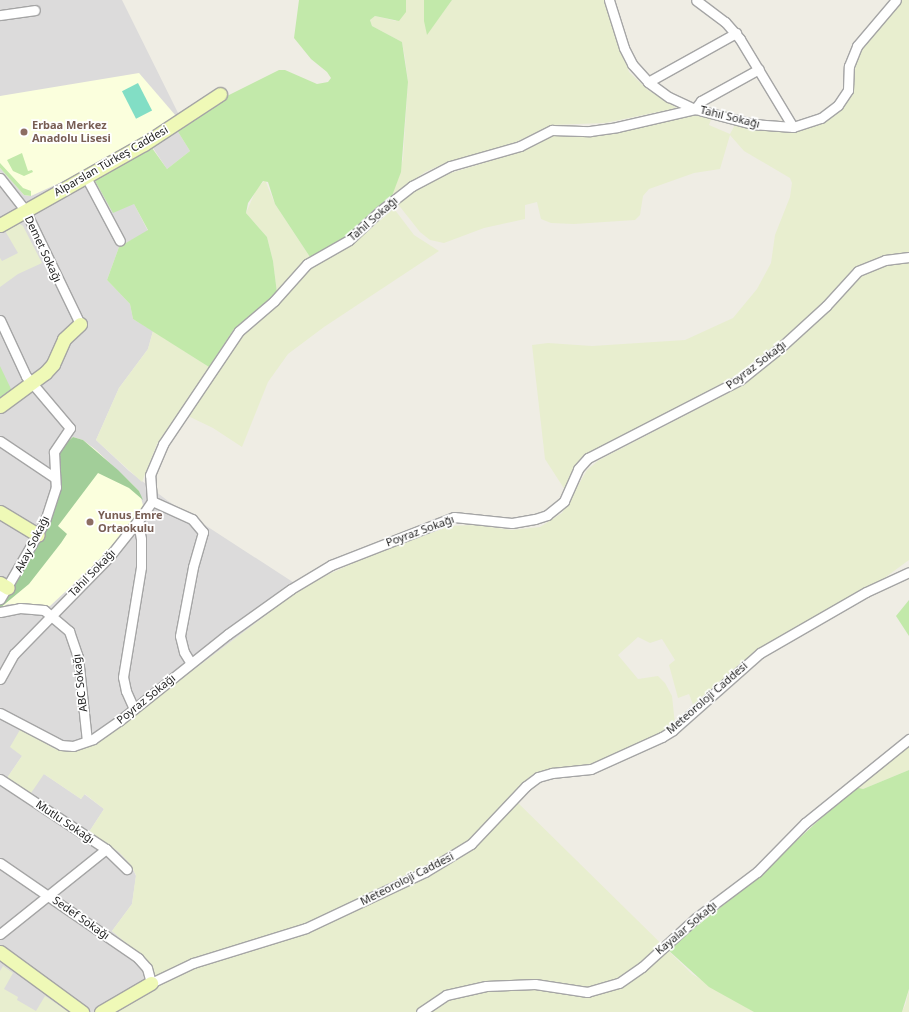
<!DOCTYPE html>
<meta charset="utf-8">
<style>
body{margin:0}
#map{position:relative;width:909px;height:1012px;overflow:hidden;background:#efede4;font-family:"Noto Sans",sans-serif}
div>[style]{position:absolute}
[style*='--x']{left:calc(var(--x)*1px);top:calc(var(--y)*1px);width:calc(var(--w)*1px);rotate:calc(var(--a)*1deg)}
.residential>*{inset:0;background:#dcdbdb}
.education>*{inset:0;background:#fbffdd}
.farmland>*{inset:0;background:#e8eecf}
.grass>*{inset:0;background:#c2e9aa}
.forest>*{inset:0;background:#a2ce99}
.pitch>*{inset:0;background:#82dec5;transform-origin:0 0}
.roads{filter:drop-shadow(1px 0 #a5a5a5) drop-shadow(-1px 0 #a5a5a5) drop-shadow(0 1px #a5a5a5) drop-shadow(0 -1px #a5a5a5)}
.street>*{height:9px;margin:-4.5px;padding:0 4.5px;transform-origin:4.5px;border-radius:4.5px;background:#fff}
.secondary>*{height:13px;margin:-6.5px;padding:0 6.5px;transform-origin:6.5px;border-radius:6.5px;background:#eff9b7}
.dots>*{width:11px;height:11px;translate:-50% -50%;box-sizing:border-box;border:2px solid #fff;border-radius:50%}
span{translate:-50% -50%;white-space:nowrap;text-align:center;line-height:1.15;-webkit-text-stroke:3.5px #fff;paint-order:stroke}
.street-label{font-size:11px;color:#1e1e1e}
.education-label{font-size:11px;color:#785e54;font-weight:700}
.left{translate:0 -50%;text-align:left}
</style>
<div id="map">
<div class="residential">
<i style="clip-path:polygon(0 0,122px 0,183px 123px,175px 127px,190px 151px,167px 169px,153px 148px,134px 204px,148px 231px,119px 247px,107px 280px,130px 304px,133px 319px,153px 331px,148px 349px,119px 388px,96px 440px,129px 471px,168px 501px,302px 588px,122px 724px,92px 743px,62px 749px,53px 748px,21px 728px,22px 756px,7px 778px,44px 774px,81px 799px,84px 794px,104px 809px,89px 832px,119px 852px,131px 865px,136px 876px,132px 904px,112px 931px,139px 953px,148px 962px,152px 974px,110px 1012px,0 1012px)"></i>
</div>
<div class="education">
<i style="clip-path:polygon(139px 73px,176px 116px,140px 140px,77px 175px,31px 196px,24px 195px,0 168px,0 96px)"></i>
<i style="clip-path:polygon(73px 437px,83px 440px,96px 450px,132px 484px,139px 491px,143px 505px,137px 517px,95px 564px,50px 606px,8px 604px,0 608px,0 603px,9px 592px,46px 528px,57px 496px,70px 439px)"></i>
</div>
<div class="farmland">
<i style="clip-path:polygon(406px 0,424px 0,427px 34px,452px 0,604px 0,629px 72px,648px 90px,677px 108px,605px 123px,551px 125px,516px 142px,443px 164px,425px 172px,392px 196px,403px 159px,408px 82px,405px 58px,402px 42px,372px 26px,370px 20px,375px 16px,396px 21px)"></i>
<i style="clip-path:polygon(900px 0,909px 0,909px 252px,876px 259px,853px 269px,828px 298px,786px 337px,740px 374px,583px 457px,573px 469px,565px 490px,545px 459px,532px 345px,548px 343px,592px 346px,685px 340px,733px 318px,757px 289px,771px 263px,775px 235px,790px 197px,792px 183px,790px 178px,744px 151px,730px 135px,720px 169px,694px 173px,649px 189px,643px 196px,640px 215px,635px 220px,574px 224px,551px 223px,541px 219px,537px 202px,525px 205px,525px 219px,484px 228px,444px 243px,430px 240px,420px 232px,397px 203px,421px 186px,441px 176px,517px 153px,551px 136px,604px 135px,693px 115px,712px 117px,709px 125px,730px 134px,736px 123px,782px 131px,797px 130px,818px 124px,844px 107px,850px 92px,856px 59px,863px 45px)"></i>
<i style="clip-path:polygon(265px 180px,275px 204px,310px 257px,277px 293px,273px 261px,267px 237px,246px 213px,256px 190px)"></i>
<i style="clip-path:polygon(392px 206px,414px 235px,439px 251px,324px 327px,288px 354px,268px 382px,242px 447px,213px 428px,188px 416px,237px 338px,308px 268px,349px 246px)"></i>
<i style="clip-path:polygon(17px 222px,23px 226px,42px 263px,18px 274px,0 287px,0 258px,2px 261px,18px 253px,4px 229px)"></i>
<i style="clip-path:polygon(909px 260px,909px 560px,883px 579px,763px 648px,694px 707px,689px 694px,678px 698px,669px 665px,675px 660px,662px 639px,650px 643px,638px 637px,618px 655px,638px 679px,658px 676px,665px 683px,672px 696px,675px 724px,657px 736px,591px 766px,550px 770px,511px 796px,692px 974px,754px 1012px,110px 1012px,155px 986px,148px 962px,112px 931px,132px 904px,136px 875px,131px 865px,119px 852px,89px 832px,104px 809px,85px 794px,81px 799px,44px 774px,31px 793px,7px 778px,22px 756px,10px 747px,21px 728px,53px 748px,62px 749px,92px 743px,122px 724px,302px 588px,323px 577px,381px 550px,449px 526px,476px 525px,512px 530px,540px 527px,562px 513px,587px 470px,599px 460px,734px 390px,794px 343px,830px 310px,858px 276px,879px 265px)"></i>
<i style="clip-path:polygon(153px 331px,209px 367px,157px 444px,142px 482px,96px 440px,119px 388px,148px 349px)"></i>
<i style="clip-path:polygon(909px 743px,909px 770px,863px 789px,855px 787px)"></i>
<i style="clip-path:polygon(3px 966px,13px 973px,4px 989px,18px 997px,17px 1000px,36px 1011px,45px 996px,69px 1012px,0 1012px,0 971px)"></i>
<i style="clip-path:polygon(909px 989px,909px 1012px,902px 1012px,906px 1003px)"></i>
</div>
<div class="grass">
<i style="clip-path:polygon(299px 0,406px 0,406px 12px,399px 21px,375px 16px,370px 20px,372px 26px,402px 42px,408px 82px,401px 172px,392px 196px,339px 243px,310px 257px,275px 204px,268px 182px,263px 181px,248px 203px,246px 213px,267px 237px,273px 261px,277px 293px,234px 329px,209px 367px,133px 319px,130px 304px,107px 280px,119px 247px,148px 230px,134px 204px,113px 213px,94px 179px,152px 148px,167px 169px,190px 151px,175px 127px,229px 95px,279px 70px,285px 70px,317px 84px,328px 82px,331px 78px,327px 72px,311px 59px,294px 38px)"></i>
<i style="clip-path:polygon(424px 0,452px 0,427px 35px,424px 21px)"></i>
<i style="clip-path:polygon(22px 153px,28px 171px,32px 170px,33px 172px,24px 176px,13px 171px,7px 160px)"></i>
<i style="clip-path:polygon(0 163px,23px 188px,31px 191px,31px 196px,24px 195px,0 168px)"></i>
<i style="clip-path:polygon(0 366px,12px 391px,0 399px)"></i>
<i style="clip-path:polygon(909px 600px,909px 636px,896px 616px)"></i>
<i style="clip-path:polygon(909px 770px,909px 989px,902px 1012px,754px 1012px,709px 987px,667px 949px,744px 889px,855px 787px,863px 789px)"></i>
</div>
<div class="forest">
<i style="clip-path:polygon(73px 437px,83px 440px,118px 470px,139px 491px,143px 500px,129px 488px,98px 473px,58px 526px,67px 534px,61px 543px,29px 584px,0 608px,0 603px,9px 592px,46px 528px,57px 496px,60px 448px)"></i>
</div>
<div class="pitch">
<i style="left:138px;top:83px;width:31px;height:18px;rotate:63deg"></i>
</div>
<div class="roads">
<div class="street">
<i style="--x:609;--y:0;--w:50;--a:72.6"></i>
<i style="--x:624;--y:48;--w:18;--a:63"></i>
<i style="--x:632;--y:64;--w:24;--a:48"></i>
<i style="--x:648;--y:82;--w:26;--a:36"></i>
<i style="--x:669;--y:97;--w:29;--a:25"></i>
<i style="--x:695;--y:109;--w:10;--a:-53"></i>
<i style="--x:701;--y:101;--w:66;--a:-28.9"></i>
<i style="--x:0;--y:15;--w:35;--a:-8"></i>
<i style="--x:648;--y:82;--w:101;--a:-29.1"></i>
<i style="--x:793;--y:127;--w:29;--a:-18"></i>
<i style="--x:821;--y:118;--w:21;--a:-37"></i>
<i style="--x:838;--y:105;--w:18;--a:-56"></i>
<i style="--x:848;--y:90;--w:24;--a:-88"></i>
<i style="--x:849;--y:66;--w:22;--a:-68"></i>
<i style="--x:857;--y:46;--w:60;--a:-49.7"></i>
<i style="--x:86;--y:177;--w:72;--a:62"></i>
<i style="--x:0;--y:178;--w:41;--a:52"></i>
<i style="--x:25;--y:210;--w:127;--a:64.2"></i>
<i style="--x:0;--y:320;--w:62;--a:65.1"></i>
<i style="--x:26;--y:376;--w:68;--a:49.8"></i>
<i style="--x:70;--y:428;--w:29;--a:124"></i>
<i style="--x:54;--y:452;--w:35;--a:87"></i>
<i style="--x:56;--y:487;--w:38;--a:108"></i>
<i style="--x:44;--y:523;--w:88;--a:120.1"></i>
<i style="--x:0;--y:441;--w:66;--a:33.9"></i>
<i style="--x:152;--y:501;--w:44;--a:24.2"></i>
<i style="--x:192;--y:519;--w:17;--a:50"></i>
<i style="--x:203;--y:532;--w:36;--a:106"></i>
<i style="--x:193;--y:567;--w:70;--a:100.7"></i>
<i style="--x:180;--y:636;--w:16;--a:76"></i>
<i style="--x:184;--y:652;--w:13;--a:58"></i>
<i style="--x:0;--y:612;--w:20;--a:-11"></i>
<i style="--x:20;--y:608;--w:24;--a:5"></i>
<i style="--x:44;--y:610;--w:33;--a:40"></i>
<i style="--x:69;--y:631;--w:28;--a:71"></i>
<i style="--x:78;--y:657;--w:84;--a:83.9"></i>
<i style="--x:0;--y:679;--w:29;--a:-61"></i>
<i style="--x:14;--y:654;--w:136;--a:-45.6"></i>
<i style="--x:109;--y:557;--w:56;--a:-51.5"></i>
<i style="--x:144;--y:513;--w:14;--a:-56"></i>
<i style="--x:152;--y:501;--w:26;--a:-94"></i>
<i style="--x:150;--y:475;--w:34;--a:-67"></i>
<i style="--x:163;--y:444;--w:136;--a:-56.1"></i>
<i style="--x:239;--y:331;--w:46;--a:-40.6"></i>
<i style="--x:274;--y:301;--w:50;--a:-48.3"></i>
<i style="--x:307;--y:264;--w:48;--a:-29.7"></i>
<i style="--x:349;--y:240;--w:42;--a:-43.1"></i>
<i style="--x:380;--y:211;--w:41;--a:-38"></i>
<i style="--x:412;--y:186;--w:43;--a:-27.8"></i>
<i style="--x:450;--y:166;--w:73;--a:-15.9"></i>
<i style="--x:520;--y:146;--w:36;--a:-27"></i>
<i style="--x:552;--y:130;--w:38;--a:2"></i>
<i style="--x:590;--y:131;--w:27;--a:-8"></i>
<i style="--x:617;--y:127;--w:80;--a:-13"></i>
<i style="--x:695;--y:109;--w:59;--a:14.7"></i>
<i style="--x:752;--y:124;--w:41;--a:4.2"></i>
<i style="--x:793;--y:127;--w:103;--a:-121.1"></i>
<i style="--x:740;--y:39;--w:23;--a:-131"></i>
<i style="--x:725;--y:22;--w:36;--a:-143"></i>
<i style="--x:134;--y:709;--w:20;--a:-114"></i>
<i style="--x:126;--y:691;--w:14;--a:-102"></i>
<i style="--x:123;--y:677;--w:111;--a:-80.7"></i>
<i style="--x:141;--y:567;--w:28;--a:-90"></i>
<i style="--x:141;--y:539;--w:17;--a:-100"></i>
<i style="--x:0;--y:713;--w:69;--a:27.7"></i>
<i style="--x:61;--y:745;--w:12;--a:5"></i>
<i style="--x:73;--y:746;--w:21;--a:-19"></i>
<i style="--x:93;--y:739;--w:32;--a:-35"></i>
<i style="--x:119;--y:721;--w:139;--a:-38.6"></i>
<i style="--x:228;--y:634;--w:77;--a:-35.5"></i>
<i style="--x:291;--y:589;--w:47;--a:-31"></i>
<i style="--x:331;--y:565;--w:132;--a:-21.3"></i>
<i style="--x:454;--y:517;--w:58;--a:5.9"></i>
<i style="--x:512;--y:523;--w:23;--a:-10"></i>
<i style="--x:535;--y:519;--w:13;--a:-18"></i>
<i style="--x:547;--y:515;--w:22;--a:-39"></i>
<i style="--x:564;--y:501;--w:35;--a:-66"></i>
<i style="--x:578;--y:469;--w:15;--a:-48"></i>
<i style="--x:588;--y:458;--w:171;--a:-27.2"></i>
<i style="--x:740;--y:380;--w:53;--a:-38.8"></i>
<i style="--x:781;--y:347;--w:61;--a:-42.3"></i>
<i style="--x:826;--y:306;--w:47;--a:-47.6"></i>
<i style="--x:858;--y:271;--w:29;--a:-22"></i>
<i style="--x:885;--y:260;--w:24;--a:-7"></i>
<i style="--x:0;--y:779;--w:127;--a:33.4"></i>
<i style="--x:106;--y:849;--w:29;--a:44"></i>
<i style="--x:0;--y:863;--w:168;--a:34.5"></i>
<i style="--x:138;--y:958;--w:13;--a:48"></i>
<i style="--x:147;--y:968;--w:16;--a:75"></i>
<i style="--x:151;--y:983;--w:47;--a:-25.5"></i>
<i style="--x:193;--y:963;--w:118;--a:-17.2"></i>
<i style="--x:306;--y:928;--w:132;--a:-25.2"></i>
<i style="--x:425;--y:872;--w:54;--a:-31.3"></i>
<i style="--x:471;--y:844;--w:80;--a:-46.5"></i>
<i style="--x:526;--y:786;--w:15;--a:-37"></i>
<i style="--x:538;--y:777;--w:15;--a:-16"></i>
<i style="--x:552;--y:773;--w:39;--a:-6"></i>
<i style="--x:591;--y:769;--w:78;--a:-24.3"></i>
<i style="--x:662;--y:737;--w:13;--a:-32"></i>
<i style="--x:673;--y:730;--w:116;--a:-41.5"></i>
<i style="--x:760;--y:653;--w:122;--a:-29.9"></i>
<i style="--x:866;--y:592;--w:47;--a:-24.9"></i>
<i style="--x:0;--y:934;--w:136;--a:-38.7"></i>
<i style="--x:421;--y:1012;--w:30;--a:-34"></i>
<i style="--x:446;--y:995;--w:41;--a:-12.7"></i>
<i style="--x:486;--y:986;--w:49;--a:-2.3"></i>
<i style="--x:535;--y:984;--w:53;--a:8.7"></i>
<i style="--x:587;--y:992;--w:33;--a:-16"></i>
<i style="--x:619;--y:983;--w:28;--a:-35"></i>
<i style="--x:642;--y:967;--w:74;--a:-42.3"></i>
<i style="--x:697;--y:917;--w:75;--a:-36.9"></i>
<i style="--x:757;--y:872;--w:69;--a:-45.6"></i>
<i style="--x:805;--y:823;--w:134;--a:-38.9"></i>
</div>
<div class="secondary">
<i style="--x:0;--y:225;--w:165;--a:-29.4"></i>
<i style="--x:144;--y:144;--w:91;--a:-33.3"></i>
<i style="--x:0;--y:406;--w:56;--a:-36.3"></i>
<i style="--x:45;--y:373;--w:12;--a:-48"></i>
<i style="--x:53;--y:364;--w:27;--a:-66"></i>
<i style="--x:64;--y:339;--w:22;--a:-43"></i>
<i style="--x:0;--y:512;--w:44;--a:31.2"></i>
<i style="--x:0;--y:583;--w:9;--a:32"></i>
<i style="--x:0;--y:952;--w:102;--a:36.2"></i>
<i style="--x:101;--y:1012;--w:58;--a:-30.1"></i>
</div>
</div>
<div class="dots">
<i style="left:24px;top:132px;background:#8d6e63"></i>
<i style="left:90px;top:522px;background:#8d6e63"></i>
</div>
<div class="street-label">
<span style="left:730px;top:117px;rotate:14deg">Tahıl Sokağı</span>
<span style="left:111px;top:161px;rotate:-30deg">Alparslan Türkeş Caddesi</span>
<span style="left:373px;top:219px;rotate:-41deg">Tahıl Sokağı</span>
<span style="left:43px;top:249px;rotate:65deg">Demet Sokağı</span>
<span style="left:756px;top:365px;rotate:-37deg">Poyraz Sokağı</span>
<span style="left:420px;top:531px;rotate:-20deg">Poyraz Sokağı</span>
<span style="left:32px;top:544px;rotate:-63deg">Akay Sokağı</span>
<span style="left:92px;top:573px;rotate:-46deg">Tahıl Sokağı</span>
<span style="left:80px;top:683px;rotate:-97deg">ABC Sokağı</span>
<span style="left:707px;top:698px;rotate:-41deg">Meteoroloji Caddesi</span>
<span style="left:146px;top:699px;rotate:-39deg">Poyraz Sokağı</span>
<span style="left:65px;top:822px;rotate:34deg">Mutlu Sokağı</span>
<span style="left:407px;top:879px;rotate:-27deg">Meteoroloji Caddesi</span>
<span style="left:81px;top:918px;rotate:35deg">Sedef Sokağı</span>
<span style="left:686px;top:928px;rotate:-40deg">Kayalar Sokağı</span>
</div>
<div class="education-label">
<span class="left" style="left:32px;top:132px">Erbaa Merkez<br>Anadolu Lisesi</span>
<span class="left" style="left:98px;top:522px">Yunus Emre<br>Ortaokulu</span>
</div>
</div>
